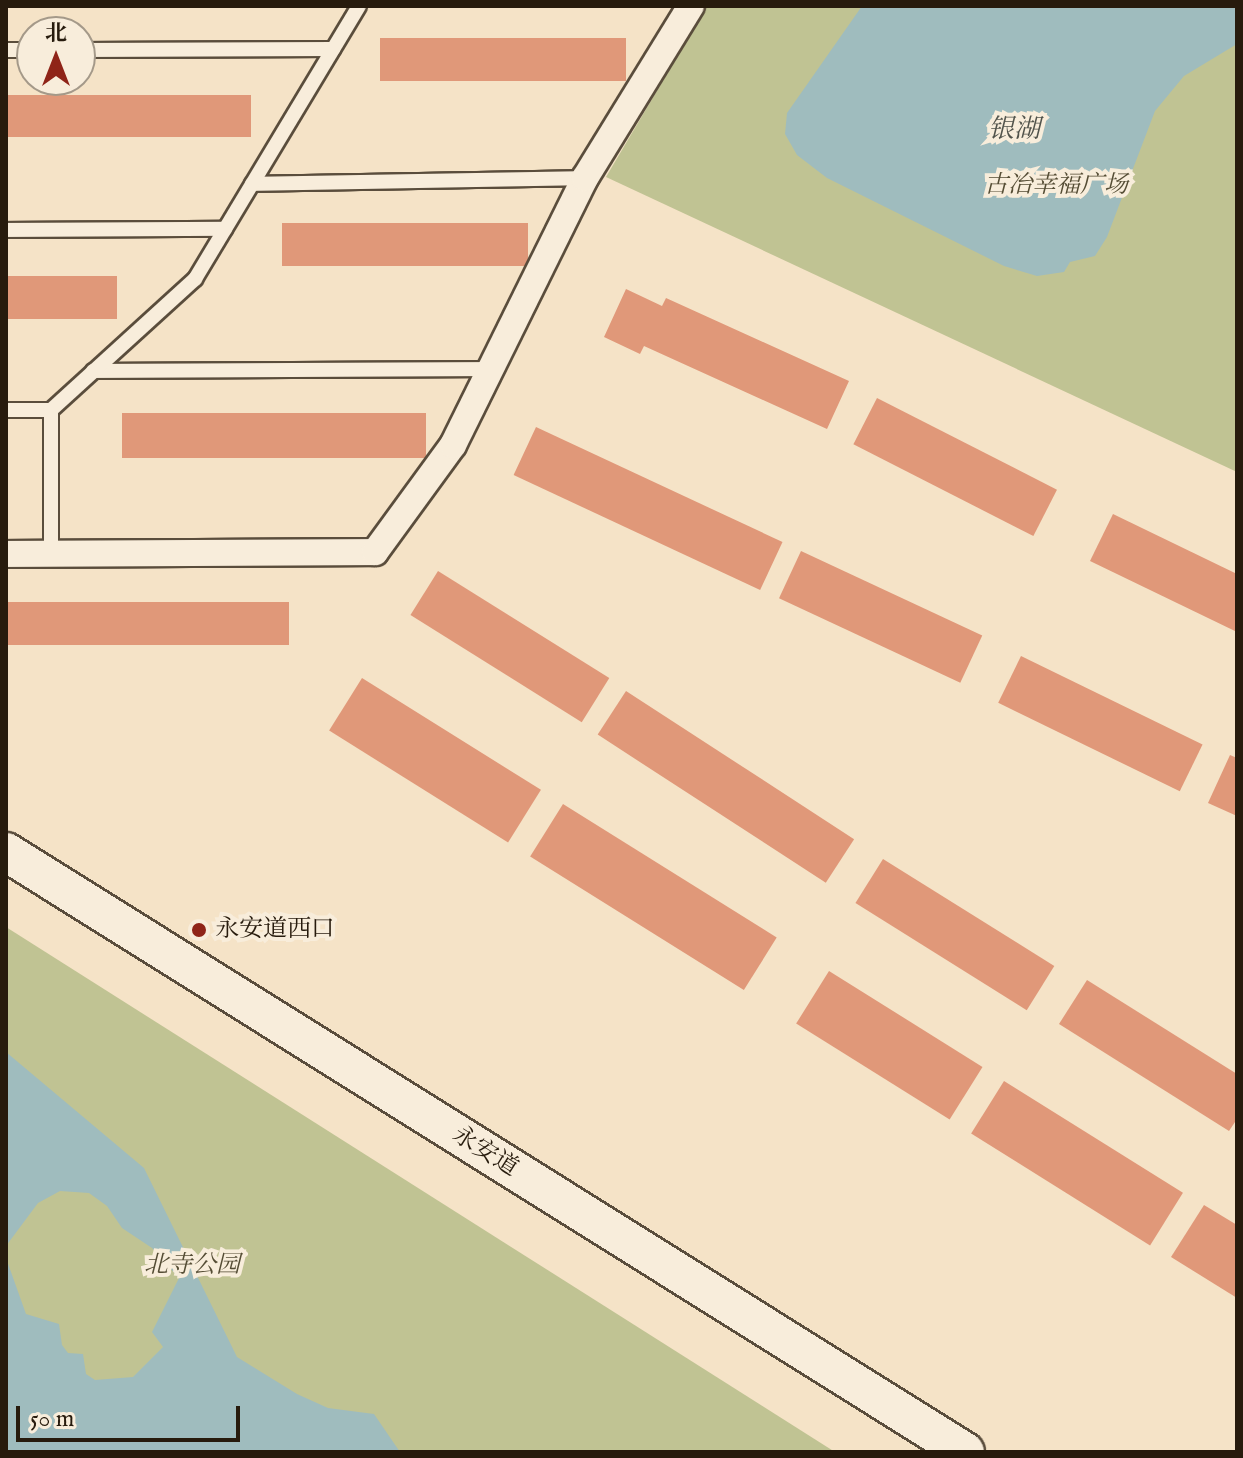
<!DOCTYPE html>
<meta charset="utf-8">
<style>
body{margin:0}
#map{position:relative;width:1243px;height:1458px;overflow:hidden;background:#f5e3c7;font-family:"IM FELL English","Noto Serif SC",serif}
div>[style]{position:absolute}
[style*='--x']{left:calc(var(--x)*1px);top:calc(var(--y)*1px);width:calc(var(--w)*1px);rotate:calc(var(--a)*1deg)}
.green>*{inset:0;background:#c0c393}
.water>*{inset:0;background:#9fbcbe}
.building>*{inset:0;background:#e09879;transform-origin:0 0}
.roads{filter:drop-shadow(2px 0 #5a4d3c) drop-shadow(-2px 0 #5a4d3c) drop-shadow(0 2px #5a4d3c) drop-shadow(0 -2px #5a4d3c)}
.lane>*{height:14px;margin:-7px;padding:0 7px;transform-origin:7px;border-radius:7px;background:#f8eddb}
.street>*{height:26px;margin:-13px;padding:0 13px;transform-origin:13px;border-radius:13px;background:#f8eddb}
.secondary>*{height:38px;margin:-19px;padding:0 19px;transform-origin:19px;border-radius:19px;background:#f8eddb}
.dots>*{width:22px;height:22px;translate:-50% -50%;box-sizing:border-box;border:4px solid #f8eddb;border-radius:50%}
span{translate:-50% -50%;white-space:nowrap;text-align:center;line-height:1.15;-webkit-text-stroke:8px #f8eddb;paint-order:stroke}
.park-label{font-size:24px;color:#554d35;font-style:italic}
.poi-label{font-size:24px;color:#271b0d}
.left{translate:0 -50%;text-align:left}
.street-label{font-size:24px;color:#271b0d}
.water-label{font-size:26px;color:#51534b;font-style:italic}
.frame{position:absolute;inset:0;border:8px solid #271b0d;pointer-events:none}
.north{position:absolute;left:16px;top:16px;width:80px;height:80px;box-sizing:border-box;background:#f8eddb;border:2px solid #a49989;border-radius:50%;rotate:0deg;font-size:22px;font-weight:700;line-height:32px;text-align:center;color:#271b0d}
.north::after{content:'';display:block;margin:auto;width:28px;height:36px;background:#8f2418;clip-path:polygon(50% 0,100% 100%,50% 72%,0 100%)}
.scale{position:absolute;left:16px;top:1406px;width:224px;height:36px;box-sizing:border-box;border:4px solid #271b0d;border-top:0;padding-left:10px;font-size:24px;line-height:28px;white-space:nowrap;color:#271b0d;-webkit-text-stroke:6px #f8eddb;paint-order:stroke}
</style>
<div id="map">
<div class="green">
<i style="clip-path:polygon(707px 6px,1237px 6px,1237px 472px,606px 177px)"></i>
<i style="clip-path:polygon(6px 927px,835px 1452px,6px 1452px)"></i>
</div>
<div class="water">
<i style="clip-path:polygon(862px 6px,1237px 6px,1237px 44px,1184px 76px,1155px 111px,1107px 237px,1095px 256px,1070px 262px,1064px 272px,1037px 276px,1004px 266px,827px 178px,797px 155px,785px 134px,787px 113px)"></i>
<i style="clip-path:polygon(6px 1052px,144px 1168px,237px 1357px,297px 1394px,328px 1408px,374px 1414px,400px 1452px,6px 1452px,6px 1258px,26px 1314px,59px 1324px,62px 1345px,68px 1353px,83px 1354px,86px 1374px,95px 1380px,133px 1377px,163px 1347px,152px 1332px,179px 1278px,152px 1248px,122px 1228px,107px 1206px,89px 1193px,60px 1191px,38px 1203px,6px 1246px)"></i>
</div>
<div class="building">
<i style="left:380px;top:38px;width:246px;height:43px"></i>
<i style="left:6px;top:95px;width:245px;height:42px"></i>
<i style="left:282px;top:223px;width:246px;height:43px"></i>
<i style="left:6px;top:276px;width:111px;height:43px"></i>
<i style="clip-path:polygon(626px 289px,662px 306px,666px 298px,849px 381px,827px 429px,644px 346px,640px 354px,604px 337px)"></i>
<i style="left:877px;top:398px;width:202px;height:52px;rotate:27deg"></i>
<i style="left:426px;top:413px;width:45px;height:304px;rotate:90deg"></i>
<i style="left:536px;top:427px;width:272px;height:53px;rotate:25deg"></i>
<i style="clip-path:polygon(1113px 514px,1237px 574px,1237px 632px,1090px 561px)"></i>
<i style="left:801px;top:551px;width:200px;height:52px;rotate:25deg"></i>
<i style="left:438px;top:571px;width:202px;height:52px;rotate:32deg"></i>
<i style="left:6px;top:602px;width:283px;height:43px"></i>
<i style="left:1021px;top:656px;width:202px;height:52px;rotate:26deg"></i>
<i style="left:362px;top:678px;width:211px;height:62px;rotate:32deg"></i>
<i style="left:626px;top:691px;width:272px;height:52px;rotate:33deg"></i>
<i style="clip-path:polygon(1230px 755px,1237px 758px,1237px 816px,1208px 803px)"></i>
<i style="left:563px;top:804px;width:252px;height:62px;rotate:32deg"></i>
<i style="left:883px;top:859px;width:202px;height:52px;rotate:32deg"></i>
<i style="left:829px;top:971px;width:181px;height:62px;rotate:32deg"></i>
<i style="clip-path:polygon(1087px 980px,1237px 1074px,1237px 1119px,1229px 1131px,1059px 1024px)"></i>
<i style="left:1004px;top:1081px;width:211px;height:62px;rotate:32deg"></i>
<i style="clip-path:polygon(1204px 1205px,1237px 1225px,1237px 1298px,1171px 1257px)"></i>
</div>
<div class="roads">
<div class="lane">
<i style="--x:6;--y:50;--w:26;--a:0"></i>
<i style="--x:80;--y:50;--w:253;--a:-0.2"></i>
<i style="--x:252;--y:184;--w:333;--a:-1"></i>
<i style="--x:6;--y:230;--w:219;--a:-0.3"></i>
<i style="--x:93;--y:371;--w:398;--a:-0.3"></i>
<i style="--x:6;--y:410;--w:45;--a:0"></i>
<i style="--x:51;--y:554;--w:144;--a:-90"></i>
<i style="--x:51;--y:410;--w:195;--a:-42.3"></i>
<i style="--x:195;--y:279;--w:318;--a:-59"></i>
</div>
<div class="street">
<i style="--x:6;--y:554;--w:369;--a:-0.3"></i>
<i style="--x:375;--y:552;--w:132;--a:-53.9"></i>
<i style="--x:453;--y:445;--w:298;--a:-63.7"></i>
<i style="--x:585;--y:178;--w:202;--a:-58.4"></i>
</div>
<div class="secondary">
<i style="--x:6;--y:852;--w:1131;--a:32.03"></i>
</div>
</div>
<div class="dots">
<i style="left:199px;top:930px;background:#8f2418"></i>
</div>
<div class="park-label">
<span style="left:1056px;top:186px">古冶幸福广场</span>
<span style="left:192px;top:1266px">北寺公园</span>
</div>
<div class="poi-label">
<span class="left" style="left:215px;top:930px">永安道西口</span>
</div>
<div class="street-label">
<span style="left:485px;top:1152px;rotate:32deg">永安道</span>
</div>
<div class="water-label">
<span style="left:1014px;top:130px">银湖</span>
</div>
<div class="frame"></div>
<div class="north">北</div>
<div class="scale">50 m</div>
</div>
